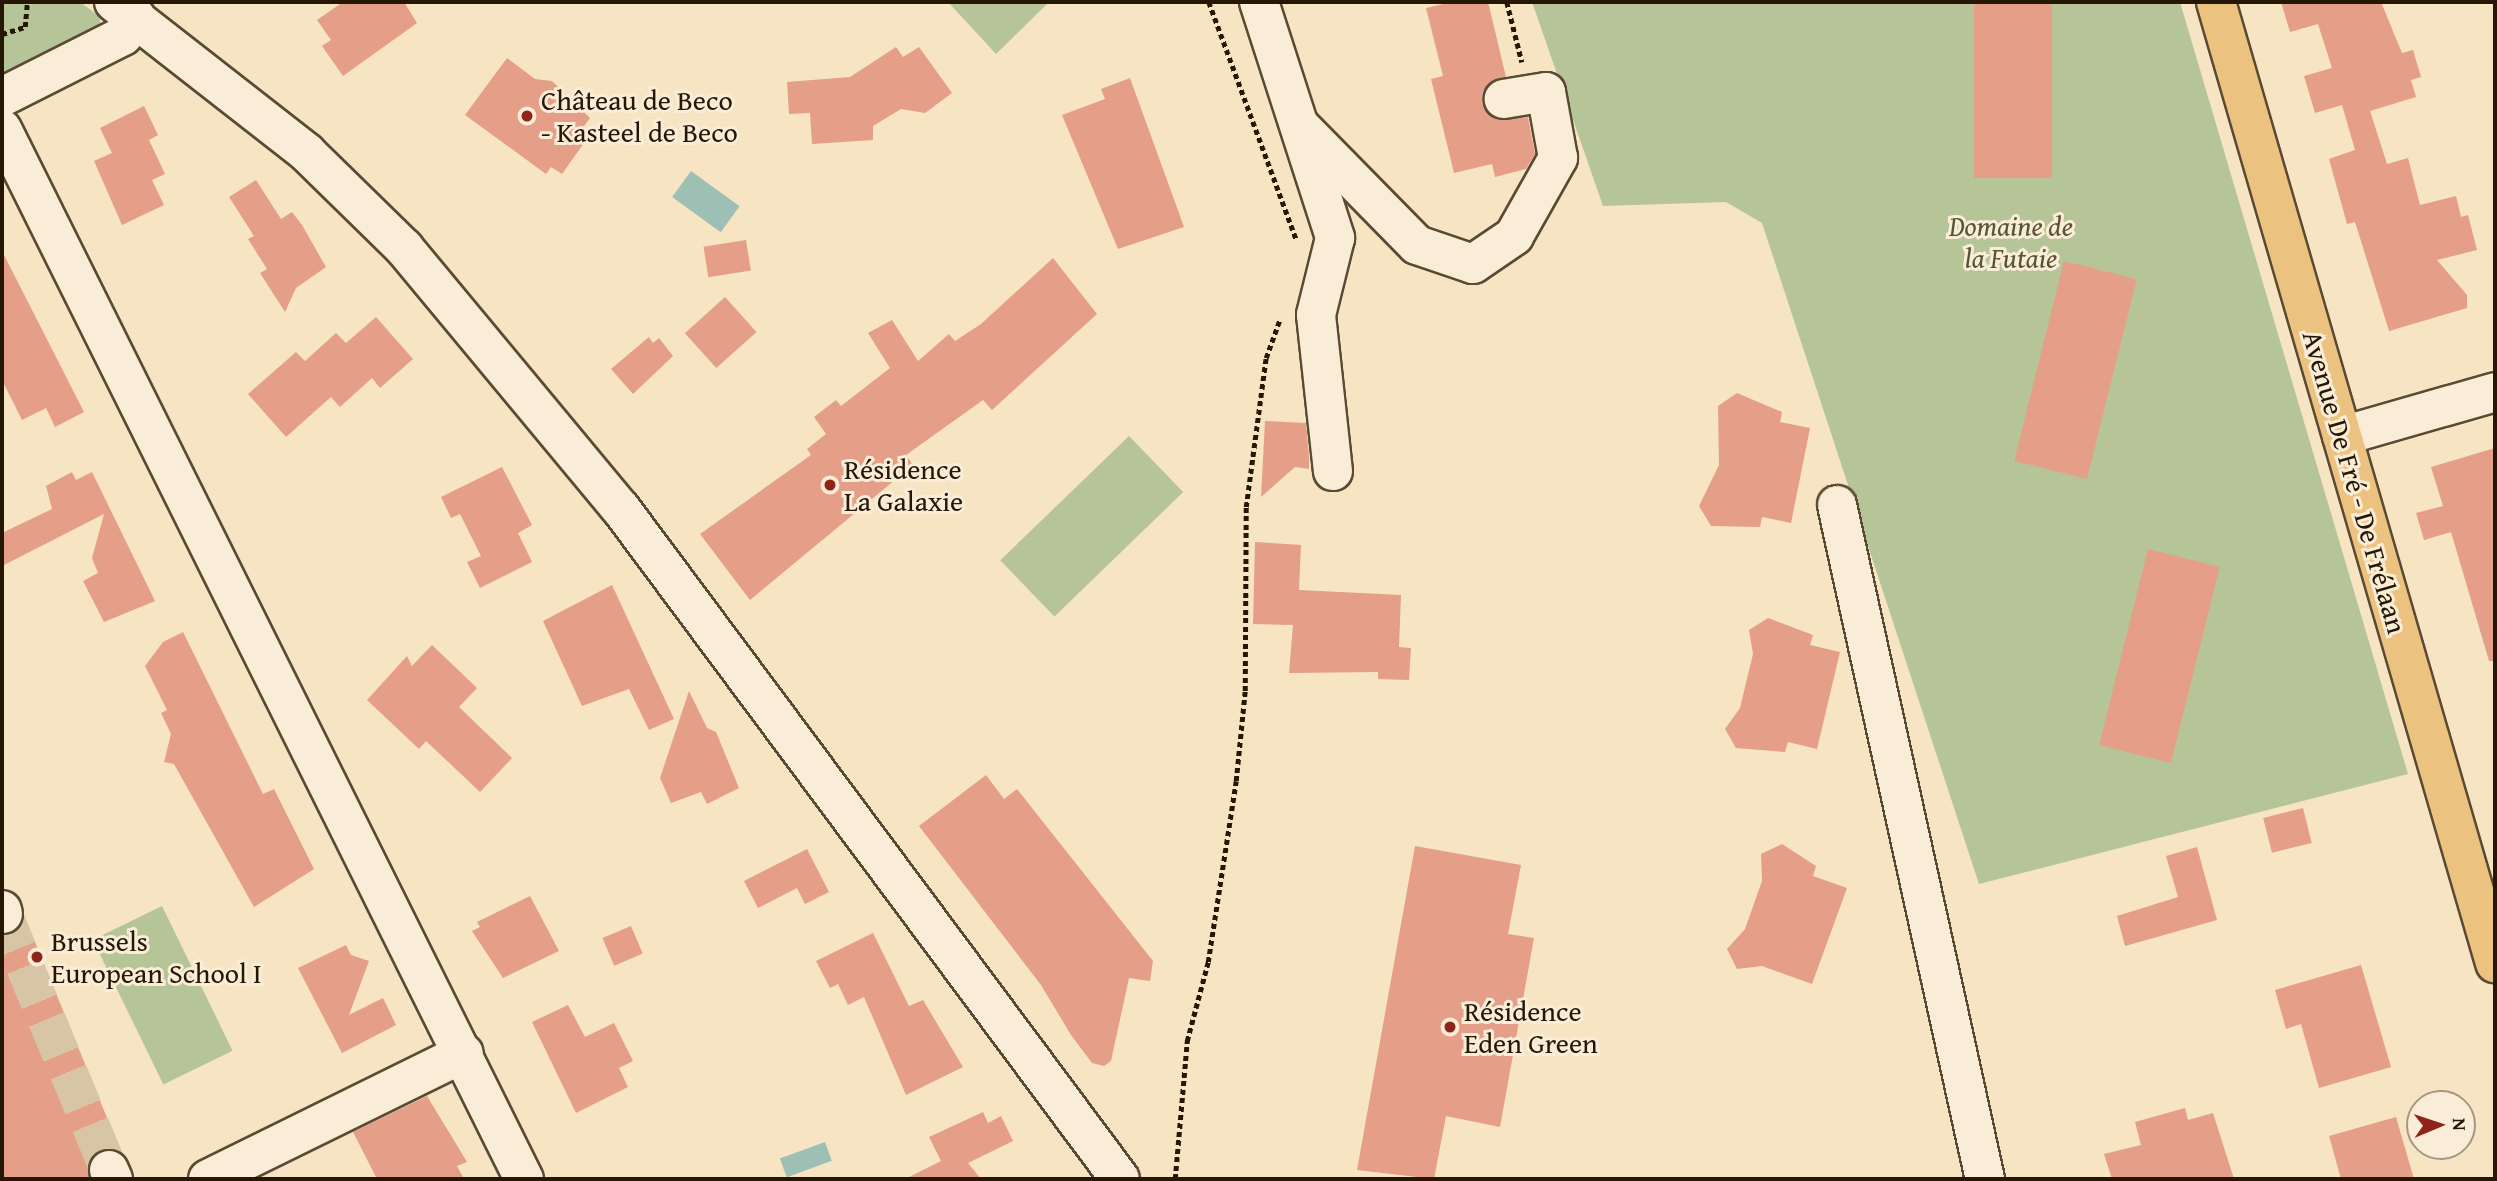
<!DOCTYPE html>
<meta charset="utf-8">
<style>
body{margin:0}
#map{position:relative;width:2497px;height:1181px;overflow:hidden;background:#f7e4c2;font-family:"Gentium Book Plus",serif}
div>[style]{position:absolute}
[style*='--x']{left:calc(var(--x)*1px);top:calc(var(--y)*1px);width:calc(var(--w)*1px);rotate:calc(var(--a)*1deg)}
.green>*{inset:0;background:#b6c598;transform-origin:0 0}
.water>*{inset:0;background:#9dbfb4;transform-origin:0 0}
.building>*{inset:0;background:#e59e88;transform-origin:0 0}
.minor-tunnel>*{height:38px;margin-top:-19px;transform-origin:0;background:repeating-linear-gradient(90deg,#d8c5a5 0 38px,transparent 0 57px)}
.path>*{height:4.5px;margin-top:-2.25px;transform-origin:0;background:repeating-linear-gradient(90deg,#251703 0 5px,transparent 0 8.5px)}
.roads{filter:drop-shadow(2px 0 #5a4a33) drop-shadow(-2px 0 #5a4a33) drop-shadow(0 2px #5a4a33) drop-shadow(0 -2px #5a4a33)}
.minor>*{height:38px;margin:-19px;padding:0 19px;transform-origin:19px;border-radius:19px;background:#faedd7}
.major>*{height:38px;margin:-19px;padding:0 19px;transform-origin:19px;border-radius:19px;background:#ecc281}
.dots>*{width:19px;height:19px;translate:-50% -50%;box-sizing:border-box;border:4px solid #faedd7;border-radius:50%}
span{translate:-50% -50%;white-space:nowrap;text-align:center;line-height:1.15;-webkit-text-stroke:6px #faedd7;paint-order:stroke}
.poi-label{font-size:28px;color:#251703}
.left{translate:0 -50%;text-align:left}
.park-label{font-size:28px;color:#585437;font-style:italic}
.street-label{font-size:28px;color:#251703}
.frame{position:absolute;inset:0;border:4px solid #251703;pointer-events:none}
.north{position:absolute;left:2406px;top:1090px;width:70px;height:70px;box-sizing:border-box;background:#faedd7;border:2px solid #a59782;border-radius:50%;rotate:88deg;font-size:19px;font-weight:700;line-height:28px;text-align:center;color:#251703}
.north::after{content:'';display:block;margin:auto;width:24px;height:32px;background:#8f2418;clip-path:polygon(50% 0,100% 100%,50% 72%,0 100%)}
</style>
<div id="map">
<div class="green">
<i style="clip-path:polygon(2px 2px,80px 2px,99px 16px,101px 26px,2px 82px)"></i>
<i style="clip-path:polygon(948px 2px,1049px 2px,996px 54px)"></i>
<i style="clip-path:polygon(1532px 2px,2180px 2px,2408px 774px,1979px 884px,1762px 223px,1726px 202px,1603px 206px)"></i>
<i style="left:1129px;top:436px;width:78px;height:179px;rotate:46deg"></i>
<i style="left:162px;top:906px;width:161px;height:77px;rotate:64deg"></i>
</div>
<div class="water">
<i style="left:691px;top:171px;width:60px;height:32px;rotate:36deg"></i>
<i style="left:825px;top:1142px;width:20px;height:48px;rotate:70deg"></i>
</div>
<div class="building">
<i style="clip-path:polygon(343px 2px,404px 2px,417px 23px,343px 76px,322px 46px,331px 40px,317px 20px)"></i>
<i style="clip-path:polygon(1452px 2px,1488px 2px,1506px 77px,1490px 83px,1483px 103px,1497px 120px,1528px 117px,1535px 154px,1526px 169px,1495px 177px,1492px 164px,1454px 173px,1431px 79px,1443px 76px,1426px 8px)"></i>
<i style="left:1974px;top:2px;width:78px;height:176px"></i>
<i style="clip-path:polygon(2281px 2px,2381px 2px,2402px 53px,2413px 50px,2421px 77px,2411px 80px,2416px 97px,2370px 111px,2387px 164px,2408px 158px,2420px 205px,2456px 196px,2461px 217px,2468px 215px,2477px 250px,2437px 260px,2467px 295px,2467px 308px,2389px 331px,2355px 222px,2347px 224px,2329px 159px,2355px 150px,2342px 105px,2315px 113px,2304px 76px,2332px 68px,2318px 24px,2290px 32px)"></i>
<i style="clip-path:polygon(896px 47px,903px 57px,919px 47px,952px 93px,925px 113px,901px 109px,873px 126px,873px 140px,812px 144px,810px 113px,789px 114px,787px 82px,850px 77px)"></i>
<i style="clip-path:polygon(507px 58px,535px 79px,552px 81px,590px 118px,576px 137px,584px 143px,562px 174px,551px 167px,546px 174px,465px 115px)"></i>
<i style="clip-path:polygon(1130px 78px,1184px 227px,1118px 249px,1062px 115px,1105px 99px,1101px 89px)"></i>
<i style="clip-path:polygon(144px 106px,158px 135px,149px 140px,165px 174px,152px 180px,164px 205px,122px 225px,94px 161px,112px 153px,100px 128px)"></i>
<i style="clip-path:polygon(256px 180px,281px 219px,292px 212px,302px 225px,326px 267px,296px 288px,285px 312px,260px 273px,267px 269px,248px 239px,254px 236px,229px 197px)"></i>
<i style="left:746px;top:240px;width:31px;height:43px;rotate:81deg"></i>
<i style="clip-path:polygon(2px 251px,84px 412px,55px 427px,46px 408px,22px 420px,2px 380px)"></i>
<i style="clip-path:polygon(1053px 258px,1097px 314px,992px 410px,983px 400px,906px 455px,913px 465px,750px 600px,700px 534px,811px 455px,807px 449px,826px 434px,814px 417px,836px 400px,841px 406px,890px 368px,868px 333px,892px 320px,918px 361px,949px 334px,955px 341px,981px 324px)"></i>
<i style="left:2064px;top:261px;width:75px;height:206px;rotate:14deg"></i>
<i style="left:725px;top:297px;width:47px;height:54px;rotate:48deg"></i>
<i style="clip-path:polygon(376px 317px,413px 359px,380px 388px,372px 378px,340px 407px,331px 397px,286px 437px,248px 394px,296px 352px,305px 361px,336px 333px,346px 343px)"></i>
<i style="clip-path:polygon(649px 337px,653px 343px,659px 338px,673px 356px,633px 394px,611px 369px)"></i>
<i style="clip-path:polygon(1737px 393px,1782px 412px,1780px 422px,1810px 428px,1791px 523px,1762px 517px,1760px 527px,1711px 526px,1699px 506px,1719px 465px,1718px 406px)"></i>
<i style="clip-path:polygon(1265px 421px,1306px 423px,1309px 457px,1309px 469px,1295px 467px,1261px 497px)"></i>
<i style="clip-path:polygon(2495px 448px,2495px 661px,2489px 661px,2451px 532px,2424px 540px,2416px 513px,2443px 506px,2431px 467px)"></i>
<i style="clip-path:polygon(502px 467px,532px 525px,518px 533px,532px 562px,480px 588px,467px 562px,481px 556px,460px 514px,451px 518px,441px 497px)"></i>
<i style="clip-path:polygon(72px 472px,76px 480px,92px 472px,155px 601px,104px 622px,83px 581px,98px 573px,92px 558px,104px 514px,2px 566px,2px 533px,52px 509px,46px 486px)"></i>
<i style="clip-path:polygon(1255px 542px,1301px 545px,1299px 590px,1401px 595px,1399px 647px,1411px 648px,1409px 680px,1378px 679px,1378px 672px,1289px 673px,1293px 625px,1253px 624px)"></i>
<i style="left:2148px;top:549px;width:74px;height:202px;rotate:14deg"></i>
<i style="clip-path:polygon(612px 585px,674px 719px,649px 730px,629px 689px,582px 706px,543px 621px)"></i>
<i style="clip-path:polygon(1768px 618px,1813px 635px,1810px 645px,1840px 652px,1817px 749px,1788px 742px,1785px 752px,1736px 748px,1725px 729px,1740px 708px,1753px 654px,1749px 630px)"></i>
<i style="clip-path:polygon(183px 632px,263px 794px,274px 789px,314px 869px,254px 907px,174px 764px,164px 762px,171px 734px,161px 713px,167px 710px,145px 666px,163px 642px)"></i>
<i style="clip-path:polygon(432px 645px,477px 688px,459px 707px,512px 758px,480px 792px,426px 741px,419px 749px,367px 700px,407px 656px,412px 666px)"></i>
<i style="clip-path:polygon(689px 691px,707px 728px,716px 732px,739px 788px,707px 804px,701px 792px,671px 803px,660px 778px)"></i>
<i style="clip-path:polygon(986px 775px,1004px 799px,1017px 789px,1153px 961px,1150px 981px,1129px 978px,1111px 1061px,1104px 1066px,1092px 1063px,1071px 1035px,1041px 985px,919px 826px)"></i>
<i style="left:2303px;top:808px;width:36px;height:41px;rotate:76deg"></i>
<i style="clip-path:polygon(1782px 844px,1816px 866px,1813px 876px,1847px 888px,1812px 984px,1762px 966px,1737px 969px,1727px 949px,1745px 929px,1762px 881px,1761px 854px)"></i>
<i style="clip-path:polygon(1415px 846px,1521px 865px,1508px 934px,1534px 938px,1500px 1127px,1446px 1116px,1434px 1179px,1357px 1170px)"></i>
<i style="clip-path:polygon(2197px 847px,2217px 920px,2125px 946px,2117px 916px,2178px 897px,2166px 856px)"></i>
<i style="clip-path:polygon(807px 849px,829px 892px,805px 904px,797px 888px,758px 908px,744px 881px)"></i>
<i style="clip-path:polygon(530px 896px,559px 951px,503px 978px,472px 931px,480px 927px,477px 922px)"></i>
<i style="clip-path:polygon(24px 915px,121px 1152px,101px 1150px,92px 1157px,89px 1179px,2px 1179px,2px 935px,18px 930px)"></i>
<i style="left:631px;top:926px;width:30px;height:31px;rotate:67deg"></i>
<i style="clip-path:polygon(873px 933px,909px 1006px,923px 1000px,963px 1067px,906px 1095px,864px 997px,848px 1005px,838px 984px,830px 988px,816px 961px)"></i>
<i style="clip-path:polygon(346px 945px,351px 955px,369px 961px,349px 1015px,383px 998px,396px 1025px,342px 1053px,298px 968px)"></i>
<i style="clip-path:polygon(2361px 965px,2391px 1067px,2319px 1088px,2301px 1024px,2286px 1029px,2275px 990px)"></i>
<i style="clip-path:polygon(568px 1005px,585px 1037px,614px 1023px,633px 1061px,619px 1068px,628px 1087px,576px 1113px,532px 1022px)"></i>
<i style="clip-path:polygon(427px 1096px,467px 1162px,457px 1166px,464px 1179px,377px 1179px,353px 1132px)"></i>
<i style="clip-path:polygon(2185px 1108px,2188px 1120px,2213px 1113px,2234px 1179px,2112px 1179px,2104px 1154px,2141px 1145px,2135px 1122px)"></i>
<i style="clip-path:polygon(983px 1112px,988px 1123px,1001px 1116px,1013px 1141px,968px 1163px,981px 1179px,905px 1179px,941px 1161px,929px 1137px)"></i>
<i style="clip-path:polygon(2396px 1117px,2414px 1179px,2341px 1179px,2329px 1136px)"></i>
</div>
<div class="minor-tunnel">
<i style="--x:3;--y:914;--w:277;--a:67.5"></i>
</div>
<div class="path">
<i style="--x:1209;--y:2;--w:252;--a:69.8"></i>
<i style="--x:1507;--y:2;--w:62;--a:76"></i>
<i style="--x:2;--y:34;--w:24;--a:-17"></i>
<i style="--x:25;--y:27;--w:25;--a:-85"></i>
<i style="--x:1175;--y:1179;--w:139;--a:-85"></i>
<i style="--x:1187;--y:1041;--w:82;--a:-75.1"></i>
<i style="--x:1208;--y:962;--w:183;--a:-81.2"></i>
<i style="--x:1236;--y:781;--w:90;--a:-84.3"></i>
<i style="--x:1245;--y:691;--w:184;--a:-89.7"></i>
<i style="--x:1246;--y:507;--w:150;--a:-82.4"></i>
<i style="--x:1266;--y:358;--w:41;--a:-70.3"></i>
</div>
<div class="roads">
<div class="minor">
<i style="--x:114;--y:2;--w:245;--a:38"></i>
<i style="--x:307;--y:153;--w:136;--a:44.4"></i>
<i style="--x:404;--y:248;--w:339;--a:50.3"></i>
<i style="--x:621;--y:509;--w:835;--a:53.32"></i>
<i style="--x:1259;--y:2;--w:248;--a:72.1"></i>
<i style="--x:1335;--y:238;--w:79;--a:103.9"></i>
<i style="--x:1316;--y:315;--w:157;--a:83.8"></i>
<i style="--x:2;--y:97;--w:136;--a:-26.8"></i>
<i style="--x:123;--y:36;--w:23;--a:-56"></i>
<i style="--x:1300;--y:126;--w:167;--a:45.5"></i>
<i style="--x:1417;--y:245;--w:59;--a:18.7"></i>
<i style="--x:1473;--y:264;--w:50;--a:-34.3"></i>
<i style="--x:1514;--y:236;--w:90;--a:-60.6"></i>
<i style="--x:1558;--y:158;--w:67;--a:-100.3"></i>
<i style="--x:1546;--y:92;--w:43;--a:170.5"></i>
<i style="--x:2;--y:129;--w:1173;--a:63.57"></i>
<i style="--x:2342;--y:436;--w:159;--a:-16"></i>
<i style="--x:1837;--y:505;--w:690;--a:77.62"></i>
<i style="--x:2;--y:910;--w:4;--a:76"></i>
<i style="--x:109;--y:1170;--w:10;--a:66"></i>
<i style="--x:208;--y:1179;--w:285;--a:-26.2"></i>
</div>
<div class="major">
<i style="--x:2216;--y:2;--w:1001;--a:73.81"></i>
</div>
</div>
<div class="dots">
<i style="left:527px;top:116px;background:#8f2418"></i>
<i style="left:830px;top:485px;background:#8f2418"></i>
<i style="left:37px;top:957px;background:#8f2418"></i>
<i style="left:1450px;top:1027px;background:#8f2418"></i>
</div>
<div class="poi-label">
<span class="left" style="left:541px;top:116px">Château de Beco<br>- Kasteel de Beco</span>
<span class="left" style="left:844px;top:485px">Résidence<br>La Galaxie</span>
<span class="left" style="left:51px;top:957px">Brussels<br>European School Ⅰ</span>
<span class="left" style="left:1464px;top:1027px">Résidence<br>Eden Green</span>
</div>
<div class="park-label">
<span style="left:2011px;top:242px">Domaine de<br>la Futaie</span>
</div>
<div class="street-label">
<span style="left:2355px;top:482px;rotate:74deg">Avenue De Fré - De Frélaan</span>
</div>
<div class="frame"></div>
<div class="north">N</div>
</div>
